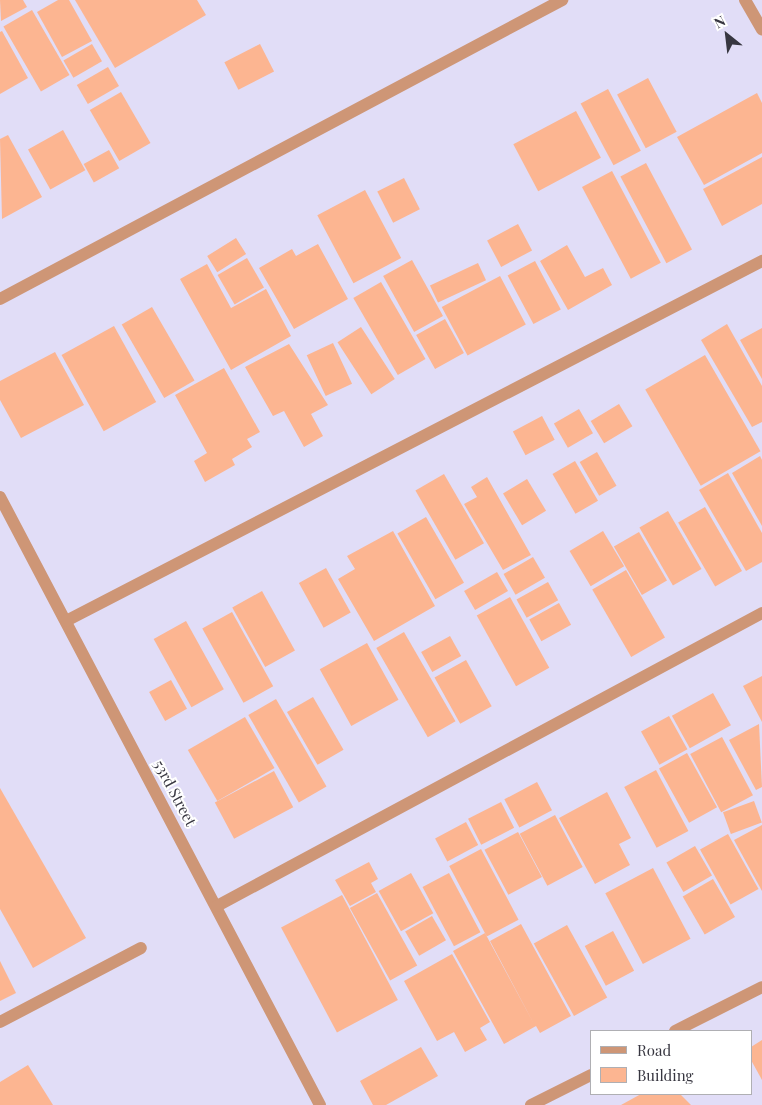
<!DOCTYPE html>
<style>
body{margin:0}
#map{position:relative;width:762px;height:1105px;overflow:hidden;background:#e1ddf7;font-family:"Playfair Display",serif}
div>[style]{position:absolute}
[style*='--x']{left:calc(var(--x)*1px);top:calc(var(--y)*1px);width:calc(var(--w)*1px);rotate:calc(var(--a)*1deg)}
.building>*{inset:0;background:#fcb591;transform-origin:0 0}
.service>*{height:12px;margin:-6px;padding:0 6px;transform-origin:6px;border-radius:6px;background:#ce9676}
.minor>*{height:12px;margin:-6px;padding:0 6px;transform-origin:6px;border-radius:6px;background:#ce9676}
span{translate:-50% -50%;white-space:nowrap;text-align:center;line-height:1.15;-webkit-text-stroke:4px #fff;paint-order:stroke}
.street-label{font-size:15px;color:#373640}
.legend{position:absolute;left:590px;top:1030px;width:162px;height:65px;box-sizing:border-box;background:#fff;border:1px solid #afafb3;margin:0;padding:6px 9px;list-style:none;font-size:15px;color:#373640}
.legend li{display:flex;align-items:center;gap:10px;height:25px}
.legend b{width:25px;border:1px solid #afafb3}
.north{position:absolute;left:702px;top:10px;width:50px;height:50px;-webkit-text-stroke:4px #fff;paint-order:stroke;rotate:331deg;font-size:14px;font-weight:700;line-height:20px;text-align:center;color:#373640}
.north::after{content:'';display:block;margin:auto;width:18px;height:22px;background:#373640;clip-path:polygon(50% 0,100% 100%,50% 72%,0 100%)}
</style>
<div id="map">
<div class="building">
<i style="clip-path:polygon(0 0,23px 0,27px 7px,1px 21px)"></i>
<i style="clip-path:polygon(58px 0,69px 0,92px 41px,62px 57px,37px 12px)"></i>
<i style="clip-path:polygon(75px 0,197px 0,206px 15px,115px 68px)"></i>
<i style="left:32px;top:10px;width:75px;height:33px;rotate:60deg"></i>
<i style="clip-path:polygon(2px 31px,28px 78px,0 94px,0 32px)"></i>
<i style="left:92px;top:44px;width:20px;height:33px;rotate:60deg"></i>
<i style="left:260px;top:44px;width:31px;height:40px;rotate:63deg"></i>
<i style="left:108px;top:67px;width:22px;height:36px;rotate:60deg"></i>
<i style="left:648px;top:78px;width:61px;height:35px;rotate:62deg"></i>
<i style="left:608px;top:89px;width:70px;height:31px;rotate:62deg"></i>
<i style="left:121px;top:92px;width:59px;height:36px;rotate:60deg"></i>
<i style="clip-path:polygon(757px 93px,762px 103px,762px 153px,704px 185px,677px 137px)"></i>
<i style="left:576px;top:111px;width:53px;height:71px;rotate:62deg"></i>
<i style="left:63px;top:130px;width:46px;height:40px;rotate:61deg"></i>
<i style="clip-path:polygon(8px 135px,42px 197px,2px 219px,0 139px)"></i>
<i style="left:109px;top:150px;width:21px;height:29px;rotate:61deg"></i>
<i style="clip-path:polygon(762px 157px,762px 204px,722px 226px,703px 189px)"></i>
<i style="left:646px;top:163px;width:98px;height:29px;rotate:62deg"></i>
<i style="left:612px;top:171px;width:104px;height:34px;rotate:62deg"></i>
<i style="left:404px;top:178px;width:35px;height:30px;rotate:63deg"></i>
<i style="left:365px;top:190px;width:77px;height:54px;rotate:62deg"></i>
<i style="left:518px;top:224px;width:30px;height:35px;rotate:62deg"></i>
<i style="left:236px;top:238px;width:19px;height:34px;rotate:58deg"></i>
<i style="clip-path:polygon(318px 244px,348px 299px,294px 329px,259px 268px,292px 249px,296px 256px)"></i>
<i style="clip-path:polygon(567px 245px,585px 277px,603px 268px,612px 285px,568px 310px,540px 261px)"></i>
<i style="left:247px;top:258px;width:34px;height:34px;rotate:60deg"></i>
<i style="left:412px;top:260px;width:64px;height:33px;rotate:61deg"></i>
<i style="left:535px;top:261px;width:55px;height:31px;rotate:62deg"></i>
<i style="left:478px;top:263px;width:19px;height:53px;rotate:65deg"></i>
<i style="clip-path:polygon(207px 264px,231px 308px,266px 289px,291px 336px,231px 370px,180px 279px)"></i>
<i style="left:500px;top:276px;width:55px;height:66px;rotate:62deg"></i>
<i style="left:381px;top:282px;width:89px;height:32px;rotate:60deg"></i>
<i style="left:152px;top:307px;width:85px;height:35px;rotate:60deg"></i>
<i style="left:445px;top:319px;width:39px;height:33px;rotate:61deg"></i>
<i style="clip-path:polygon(727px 324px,762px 386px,762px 422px,752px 427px,701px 340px)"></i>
<i style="left:114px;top:326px;width:87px;height:60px;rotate:61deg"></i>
<i style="left:361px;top:327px;width:62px;height:28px;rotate:57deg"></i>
<i style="clip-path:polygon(762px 328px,762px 379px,740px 340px)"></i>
<i style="left:333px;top:343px;width:45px;height:29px;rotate:65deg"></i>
<i style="clip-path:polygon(289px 344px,328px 405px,311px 414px,323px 436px,304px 447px,284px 411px,273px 416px,245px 367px)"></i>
<i style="clip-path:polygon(55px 352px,84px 405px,21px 438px,0 400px,0 381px)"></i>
<i style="left:705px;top:355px;width:111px;height:69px;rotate:60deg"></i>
<i style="clip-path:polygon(224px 368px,260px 432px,247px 439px,252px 447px,232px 459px,235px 465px,205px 482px,194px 461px,207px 453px,175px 395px)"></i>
<i style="left:619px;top:404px;width:26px;height:33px;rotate:59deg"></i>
<i style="left:579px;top:409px;width:28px;height:29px;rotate:60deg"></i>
<i style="left:542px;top:416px;width:27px;height:33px;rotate:62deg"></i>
<i style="left:597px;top:452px;width:39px;height:20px;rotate:60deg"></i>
<i style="clip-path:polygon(760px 456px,762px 460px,762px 526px,732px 473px)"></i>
<i style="left:575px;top:461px;width:46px;height:26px;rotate:60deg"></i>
<i style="clip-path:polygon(728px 473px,762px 533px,762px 562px,746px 571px,699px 490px)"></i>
<i style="left:444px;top:474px;width:80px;height:33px;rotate:60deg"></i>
<i style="clip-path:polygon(487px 477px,531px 555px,503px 570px,464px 504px,477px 497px,471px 487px)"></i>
<i style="left:527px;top:479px;width:37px;height:28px;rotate:59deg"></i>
<i style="left:705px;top:507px;width:74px;height:31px;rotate:60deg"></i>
<i style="left:668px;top:511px;width:67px;height:33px;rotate:60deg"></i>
<i style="left:426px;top:517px;width:76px;height:33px;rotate:60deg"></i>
<i style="clip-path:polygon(393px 531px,435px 606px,374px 641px,338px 579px,355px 569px,347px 556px)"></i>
<i style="left:603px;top:531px;width:41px;height:39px;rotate:59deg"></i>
<i style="left:639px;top:532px;width:56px;height:29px;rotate:60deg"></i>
<i style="left:533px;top:557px;width:24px;height:34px;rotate:60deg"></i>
<i style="left:326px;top:568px;width:51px;height:31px;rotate:61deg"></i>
<i style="left:626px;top:570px;width:78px;height:39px;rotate:60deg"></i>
<i style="left:497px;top:572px;width:22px;height:38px;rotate:60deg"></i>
<i style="left:548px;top:582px;width:21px;height:36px;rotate:61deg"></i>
<i style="left:262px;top:591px;width:68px;height:34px;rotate:61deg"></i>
<i style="left:510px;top:597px;width:81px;height:38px;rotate:61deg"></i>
<i style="left:559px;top:603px;width:25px;height:34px;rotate:61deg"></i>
<i style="left:232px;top:612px;width:85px;height:34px;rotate:61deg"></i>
<i style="left:186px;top:621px;width:78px;height:37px;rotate:61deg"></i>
<i style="left:404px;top:632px;width:103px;height:32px;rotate:60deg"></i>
<i style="left:450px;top:636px;width:23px;height:33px;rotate:61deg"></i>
<i style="left:367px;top:643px;width:65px;height:54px;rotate:61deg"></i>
<i style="left:466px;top:660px;width:53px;height:36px;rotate:61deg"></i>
<i style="clip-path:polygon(762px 676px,762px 722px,743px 686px)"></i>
<i style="left:171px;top:680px;width:33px;height:25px;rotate:61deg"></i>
<i style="left:713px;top:693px;width:37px;height:47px;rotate:61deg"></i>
<i style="left:313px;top:697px;width:61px;height:30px;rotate:60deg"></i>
<i style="left:276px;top:699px;width:101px;height:32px;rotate:60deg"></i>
<i style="left:669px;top:716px;width:38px;height:32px;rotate:61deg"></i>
<i style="left:245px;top:717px;width:59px;height:66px;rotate:60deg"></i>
<i style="clip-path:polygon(759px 724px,762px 787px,756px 790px,729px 740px)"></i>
<i style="left:722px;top:737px;width:66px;height:36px;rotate:62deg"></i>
<i style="left:687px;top:753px;width:62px;height:32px;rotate:61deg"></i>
<i style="left:656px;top:770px;width:69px;height:36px;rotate:62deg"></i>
<i style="left:274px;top:771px;width:41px;height:67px;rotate:62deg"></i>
<i style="left:537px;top:782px;width:32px;height:37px;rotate:62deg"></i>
<i style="clip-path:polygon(0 788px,86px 938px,33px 968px,0 909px)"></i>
<i style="clip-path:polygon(607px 792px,631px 838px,619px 844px,630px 865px,595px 884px,559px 818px)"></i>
<i style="left:754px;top:801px;width:23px;height:33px;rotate:70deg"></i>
<i style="left:501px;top:802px;width:29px;height:37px;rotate:63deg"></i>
<i style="left:555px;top:815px;width:59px;height:40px;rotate:62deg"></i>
<i style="left:466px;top:822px;width:26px;height:35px;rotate:62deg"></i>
<i style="clip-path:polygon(762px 825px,762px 891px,734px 840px)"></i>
<i style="left:518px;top:832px;width:51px;height:38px;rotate:62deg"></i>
<i style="left:728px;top:834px;width:63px;height:32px;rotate:61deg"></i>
<i style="left:695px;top:846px;width:34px;height:33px;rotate:60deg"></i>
<i style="left:481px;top:849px;width:80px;height:36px;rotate:62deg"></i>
<i style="clip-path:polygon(369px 862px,378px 879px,371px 883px,376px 892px,350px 906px,335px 880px)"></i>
<i style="left:653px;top:868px;width:80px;height:54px;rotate:62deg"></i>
<i style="left:411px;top:873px;width:46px;height:37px;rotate:61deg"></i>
<i style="left:449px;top:873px;width:67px;height:30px;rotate:62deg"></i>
<i style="left:713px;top:879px;width:44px;height:35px;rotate:60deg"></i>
<i style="left:377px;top:893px;width:83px;height:31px;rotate:61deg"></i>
<i style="left:342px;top:895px;width:119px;height:69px;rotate:62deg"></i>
<i style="left:432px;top:916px;width:28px;height:31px;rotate:60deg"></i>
<i style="clip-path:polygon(521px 924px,571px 1016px,540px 1033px,536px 1026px,504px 1044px,453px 951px,485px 933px,534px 1024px,490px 941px)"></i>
<i style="left:567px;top:925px;width:83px;height:38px;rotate:61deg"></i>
<i style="left:613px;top:931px;width:45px;height:32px;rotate:62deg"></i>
<i style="clip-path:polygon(452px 954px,490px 1022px,480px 1028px,487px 1040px,465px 1052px,454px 1032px,437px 1041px,404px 981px)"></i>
<i style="clip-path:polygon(0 961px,16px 993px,0 1001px)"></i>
<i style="clip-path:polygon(762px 1040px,762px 1080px,751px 1060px,751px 1047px)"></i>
<i style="clip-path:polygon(421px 1047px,438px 1076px,386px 1105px,373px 1105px,360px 1081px)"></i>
<i style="clip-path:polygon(28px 1065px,53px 1105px,0 1105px,0 1082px)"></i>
<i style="clip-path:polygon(641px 1094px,680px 1094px,691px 1105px,621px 1105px)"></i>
</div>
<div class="service">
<i style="--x:0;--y:1022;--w:159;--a:-27.7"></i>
</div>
<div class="minor">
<i style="--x:745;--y:0;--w:34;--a:60"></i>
<i style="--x:0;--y:299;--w:637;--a:-28.01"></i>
<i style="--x:0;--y:497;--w:687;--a:62.24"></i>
<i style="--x:66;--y:621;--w:784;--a:-27.35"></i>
<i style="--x:217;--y:906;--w:619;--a:-28.26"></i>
<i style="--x:675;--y:1031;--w:97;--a:-26.8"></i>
<i style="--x:531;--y:1105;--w:67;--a:-26.6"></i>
</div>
<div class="street-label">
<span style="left:175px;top:793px;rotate:62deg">53rd Street</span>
</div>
<ul class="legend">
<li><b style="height:6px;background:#ce9676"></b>Road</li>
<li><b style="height:14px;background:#fcb591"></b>Building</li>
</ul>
<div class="north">N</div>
</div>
